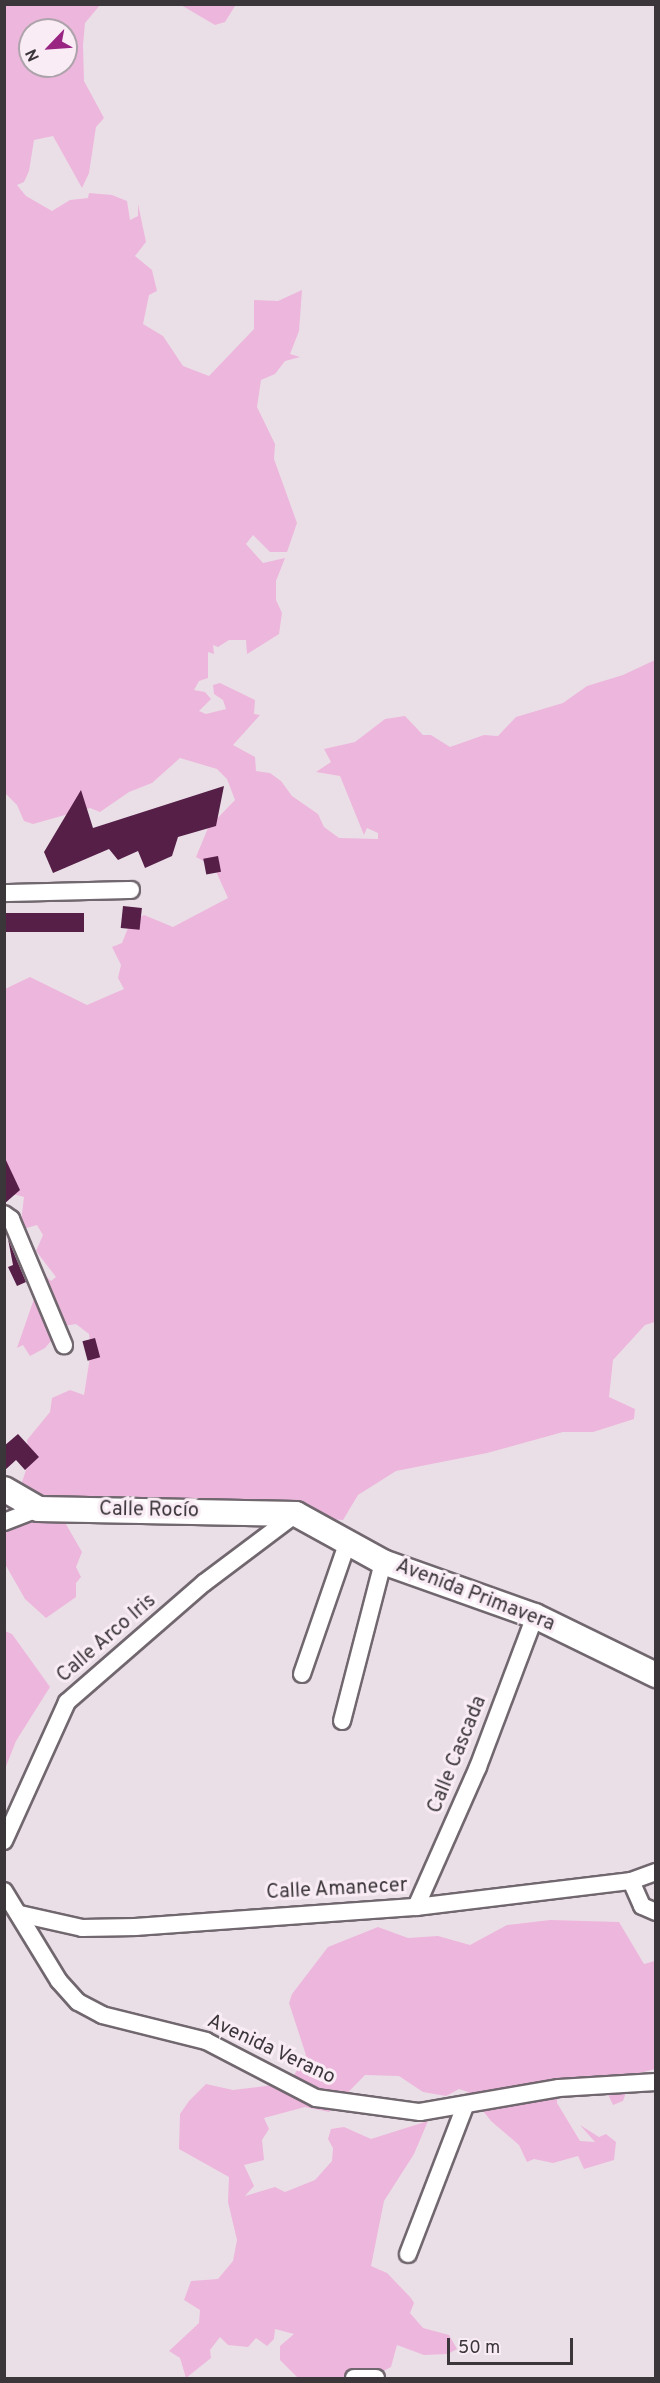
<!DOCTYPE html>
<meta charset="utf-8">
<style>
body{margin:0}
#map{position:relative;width:660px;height:2383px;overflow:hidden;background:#ebdfe7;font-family:Overpass,sans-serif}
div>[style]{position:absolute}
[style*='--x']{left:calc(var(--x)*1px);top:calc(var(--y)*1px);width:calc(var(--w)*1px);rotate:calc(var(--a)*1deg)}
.green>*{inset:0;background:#edb6dc}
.building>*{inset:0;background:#551f48;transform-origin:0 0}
.roads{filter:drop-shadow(2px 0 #71676e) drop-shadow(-2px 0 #71676e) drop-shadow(0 2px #71676e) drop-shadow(0 -2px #71676e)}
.street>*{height:16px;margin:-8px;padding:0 8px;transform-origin:8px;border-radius:8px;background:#fff}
.secondary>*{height:24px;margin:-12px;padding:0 12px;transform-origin:12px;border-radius:12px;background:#fff}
span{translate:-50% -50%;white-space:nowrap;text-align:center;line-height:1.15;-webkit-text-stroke:6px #f9ecf5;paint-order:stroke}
.street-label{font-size:20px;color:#3b3639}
.frame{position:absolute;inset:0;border:6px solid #3b3639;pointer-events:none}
.north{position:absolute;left:18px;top:18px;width:60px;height:60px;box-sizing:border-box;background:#f9ecf5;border:2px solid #ada3aa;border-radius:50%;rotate:245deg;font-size:16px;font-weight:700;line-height:24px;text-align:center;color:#3b3639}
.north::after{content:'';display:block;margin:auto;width:21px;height:27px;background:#992481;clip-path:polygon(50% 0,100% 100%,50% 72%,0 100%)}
.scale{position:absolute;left:447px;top:2338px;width:126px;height:27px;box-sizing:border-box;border:3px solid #3b3639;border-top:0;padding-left:8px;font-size:18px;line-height:21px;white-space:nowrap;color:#3b3639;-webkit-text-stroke:4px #f9ecf5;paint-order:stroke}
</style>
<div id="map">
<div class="green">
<i style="clip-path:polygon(evenodd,5px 5px,100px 5px,85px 23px,83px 45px,84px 81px,104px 118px,96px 127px,89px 173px,82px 188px,53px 136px,34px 140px,29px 171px,24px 182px,17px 185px,26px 196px,52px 211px,70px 200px,88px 198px,89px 193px,112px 195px,127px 201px,130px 220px,138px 216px,138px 204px,146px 242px,135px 256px,152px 270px,157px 291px,149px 295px,143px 324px,163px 336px,183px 366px,209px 376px,254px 329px,254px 300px,278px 301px,302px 290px,299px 331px,290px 354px,300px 357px,285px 361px,275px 374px,261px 380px,257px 407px,275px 444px,274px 459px,297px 523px,287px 552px,270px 552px,253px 535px,246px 544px,263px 563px,285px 558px,276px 581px,276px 600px,282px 613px,279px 634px,247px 654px,246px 640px,229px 640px,218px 647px,213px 645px,214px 654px,208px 652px,208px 678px,199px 681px,194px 690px,205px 692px,211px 699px,199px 711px,206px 714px,226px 709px,223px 700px,214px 694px,213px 685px,220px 683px,255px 700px,254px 714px,260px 715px,233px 745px,255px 757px,256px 771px,270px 773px,281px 781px,292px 796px,318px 814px,324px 827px,339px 838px,378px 839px,378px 833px,367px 828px,364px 835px,340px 776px,316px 772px,331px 762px,324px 749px,355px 742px,385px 719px,405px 716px,423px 735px,431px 735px,450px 747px,484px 735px,498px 736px,516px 717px,563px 703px,587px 686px,623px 675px,655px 660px,655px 1322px,645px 1325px,613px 1360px,609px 1397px,635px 1409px,634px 1419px,593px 1432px,563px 1432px,487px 1453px,396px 1471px,358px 1495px,343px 1520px,131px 1503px,128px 1498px,110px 1500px,63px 1519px,82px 1552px,76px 1567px,81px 1577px,76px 1583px,76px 1597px,46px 1618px,25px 1599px,5px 1564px,5px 1515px,15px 1503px,29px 1461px,27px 1440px,50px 1412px,52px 1398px,70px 1390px,84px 1395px,91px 1351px,89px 1334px,76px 1324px,64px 1326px,45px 1348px,30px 1356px,23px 1345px,17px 1348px,43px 1273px,51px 1281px,56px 1277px,36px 1251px,43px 1235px,37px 1225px,20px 1230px,24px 1197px,6px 1192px,5px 989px,30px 977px,87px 1005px,124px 989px,118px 978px,121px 965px,112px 947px,122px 943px,130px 923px,144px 915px,173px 927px,228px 898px,214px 867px,196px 857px,208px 828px,235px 800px,227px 779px,217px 769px,180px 758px,152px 783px,129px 792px,100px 812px,90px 808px,33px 824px,24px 821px,17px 805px,5px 793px,5px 5px,30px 30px,66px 30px,66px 66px,30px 66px,30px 30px)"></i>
<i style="clip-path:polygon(181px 5px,235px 4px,235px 6px,225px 22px,215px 25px)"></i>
<i style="clip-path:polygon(5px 1631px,12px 1634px,50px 1687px,16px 1741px,5px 1769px)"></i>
<i style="clip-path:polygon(550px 1920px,619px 1922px,644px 1964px,655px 1961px,655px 2069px,632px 2075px,623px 2101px,613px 2105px,600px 2077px,583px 2077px,558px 2090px,557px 2103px,580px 2141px,595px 2142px,580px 2125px,599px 2137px,606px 2134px,616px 2142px,614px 2160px,584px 2169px,578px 2156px,553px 2163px,534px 2159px,527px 2162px,519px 2145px,491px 2121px,468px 2092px,459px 2089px,446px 2096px,423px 2092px,399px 2076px,365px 2075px,329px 2112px,305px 2107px,264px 2118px,269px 2129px,262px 2140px,264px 2160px,244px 2165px,254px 2186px,245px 2196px,275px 2187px,285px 2192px,315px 2180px,332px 2161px,333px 2148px,328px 2139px,331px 2129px,344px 2127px,371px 2139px,428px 2121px,414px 2154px,384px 2201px,371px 2266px,387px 2273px,411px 2298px,414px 2303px,410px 2313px,423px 2328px,449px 2335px,457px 2349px,448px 2354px,424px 2355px,397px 2345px,391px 2367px,370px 2378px,298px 2378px,280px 2360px,280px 2346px,294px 2334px,275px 2329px,274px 2339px,267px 2346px,256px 2338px,248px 2347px,228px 2345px,220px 2337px,210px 2350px,211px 2358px,186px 2378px,180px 2358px,169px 2351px,199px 2323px,200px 2310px,184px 2300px,191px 2281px,218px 2279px,233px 2261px,237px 2240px,228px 2202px,229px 2177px,179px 2149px,180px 2114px,189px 2101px,206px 2084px,233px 2090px,273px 2085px,278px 2078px,293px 2077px,306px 2055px,289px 2003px,292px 1994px,328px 1947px,378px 1927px,408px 1938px,438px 1936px,470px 1945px,507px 1925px)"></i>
</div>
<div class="building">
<i style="clip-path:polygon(224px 786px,216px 826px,178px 837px,172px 856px,145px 868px,138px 851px,118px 860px,109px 849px,53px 873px,44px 852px,81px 790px,93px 828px)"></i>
<i style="left:218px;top:856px;width:16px;height:15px;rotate:79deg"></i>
<i style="left:123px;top:906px;width:19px;height:22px;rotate:6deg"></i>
<i style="left:84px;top:913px;width:19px;height:78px;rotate:90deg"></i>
<i style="clip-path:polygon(4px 1156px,20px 1190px,4px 1204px)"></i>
<i style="clip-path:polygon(8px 1239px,26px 1282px,17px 1286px,8px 1267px,13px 1265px)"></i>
<i style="left:95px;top:1338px;width:20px;height:13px;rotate:75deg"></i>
<i style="clip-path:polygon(18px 1434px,39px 1457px,25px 1470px,16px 1460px,4px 1471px,4px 1446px)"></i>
</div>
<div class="roads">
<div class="street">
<i style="--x:4;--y:893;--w:127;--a:-1.4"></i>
<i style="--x:4;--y:1214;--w:9;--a:36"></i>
<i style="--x:11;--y:1219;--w:137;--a:67.2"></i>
<i style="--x:4;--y:1522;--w:36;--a:-21"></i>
<i style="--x:302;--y:1674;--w:138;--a:-70.9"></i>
<i style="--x:342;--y:1721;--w:164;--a:-75.5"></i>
<i style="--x:4;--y:1841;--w:153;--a:-65.6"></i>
<i style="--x:67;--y:1702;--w:181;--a:-41"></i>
<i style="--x:204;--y:1583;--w:115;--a:-36.9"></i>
<i style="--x:631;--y:1881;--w:27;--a:66"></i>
<i style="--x:642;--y:1906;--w:15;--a:23"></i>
<i style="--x:4;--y:1891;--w:105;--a:58.6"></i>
<i style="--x:59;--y:1981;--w:28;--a:48"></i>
<i style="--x:78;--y:2002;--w:27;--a:28"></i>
<i style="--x:102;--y:2015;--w:107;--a:14"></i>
<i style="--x:206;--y:2041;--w:124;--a:27.4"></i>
<i style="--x:316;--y:2098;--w:105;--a:7.7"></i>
<i style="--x:420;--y:2112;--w:141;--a:-9.8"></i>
<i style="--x:559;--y:2088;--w:97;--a:-3.5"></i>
<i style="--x:416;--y:1907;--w:153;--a:-66.1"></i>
<i style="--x:478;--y:1767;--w:161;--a:-69.3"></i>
<i style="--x:20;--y:1914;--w:64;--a:12.7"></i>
<i style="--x:82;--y:1928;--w:54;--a:-1.1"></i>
<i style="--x:136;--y:1927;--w:281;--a:-4.1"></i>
<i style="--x:416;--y:1907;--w:217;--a:-6.9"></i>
<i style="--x:631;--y:1881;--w:27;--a:-20"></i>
<i style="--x:408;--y:2254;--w:159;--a:-68.9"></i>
<i style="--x:354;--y:2378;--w:22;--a:0"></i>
</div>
<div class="secondary">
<i style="--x:4;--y:1489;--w:39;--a:30"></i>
<i style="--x:38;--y:1509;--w:258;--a:1.1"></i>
<i style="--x:296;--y:1514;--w:99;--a:28.9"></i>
<i style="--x:383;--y:1562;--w:161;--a:19.6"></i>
<i style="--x:535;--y:1616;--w:135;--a:26"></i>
</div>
</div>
<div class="street-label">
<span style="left:149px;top:1511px;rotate:1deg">Calle Rocío</span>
<span style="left:475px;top:1596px;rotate:21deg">Avenida Primavera</span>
<span style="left:107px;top:1639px;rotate:-41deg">Calle Arco Iris</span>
<span style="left:458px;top:1755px;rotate:-68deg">Calle Cascada</span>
<span style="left:337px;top:1890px;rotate:-3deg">Calle Amanecer</span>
<span style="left:271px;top:2050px;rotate:25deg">Avenida Verano</span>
</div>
<div class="frame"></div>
<div class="north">N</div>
<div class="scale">50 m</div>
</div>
